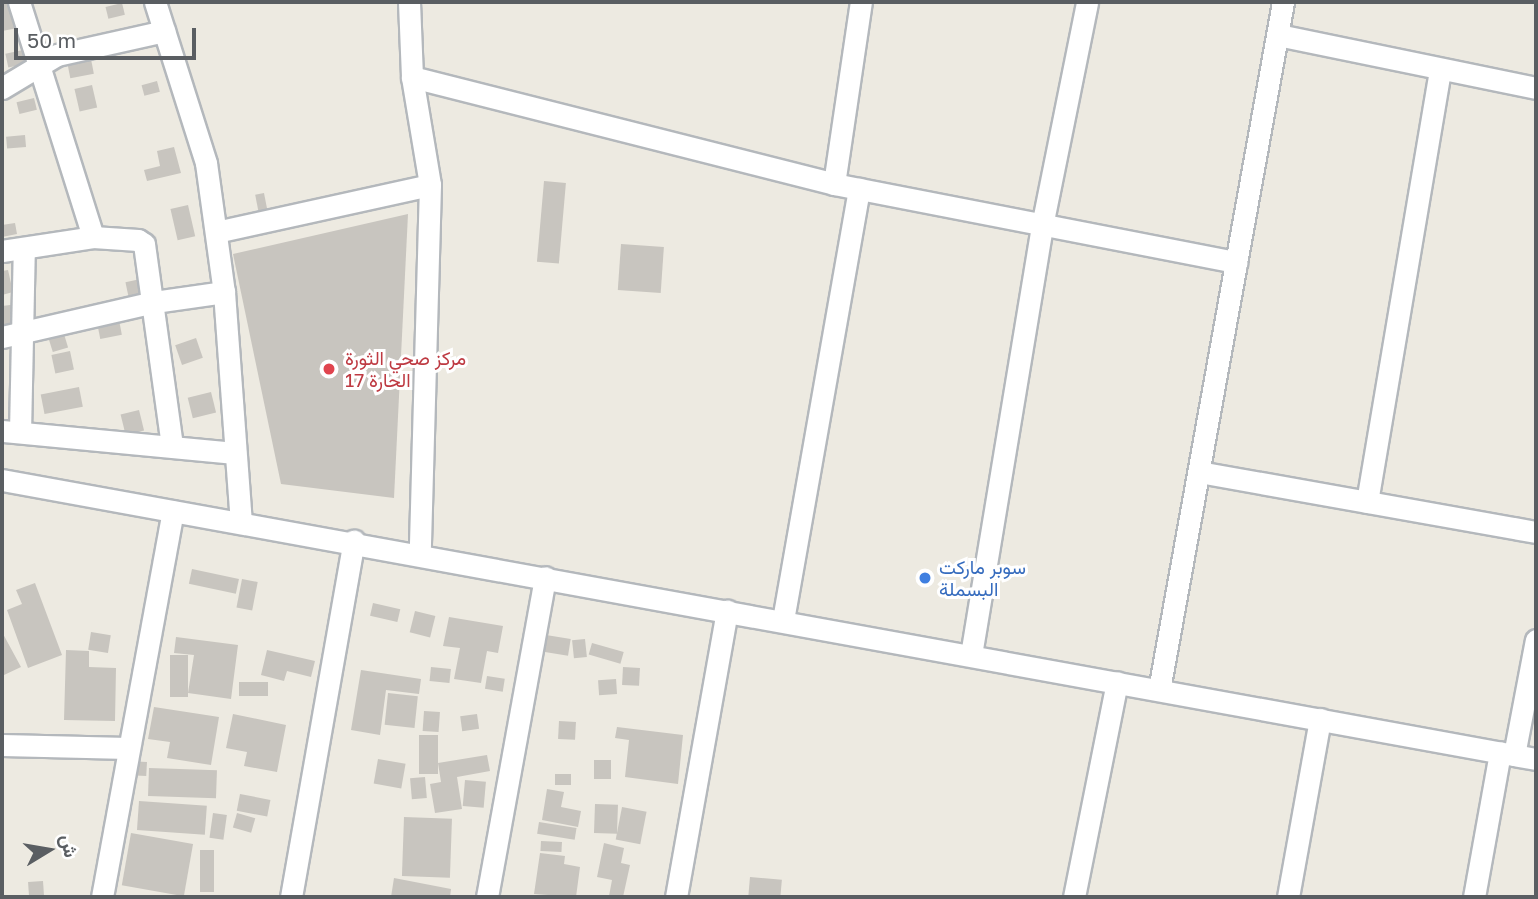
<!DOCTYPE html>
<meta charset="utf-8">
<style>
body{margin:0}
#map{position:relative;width:1538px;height:899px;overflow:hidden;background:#edeae1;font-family:"Golos Text",Vazirmatn,sans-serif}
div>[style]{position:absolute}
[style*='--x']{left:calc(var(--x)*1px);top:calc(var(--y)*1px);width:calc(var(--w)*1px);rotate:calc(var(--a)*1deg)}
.building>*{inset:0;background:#c8c5bf;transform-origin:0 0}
.roads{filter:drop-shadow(2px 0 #b4b8bc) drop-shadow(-2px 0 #b4b8bc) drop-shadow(0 2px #b4b8bc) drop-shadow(0 -2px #b4b8bc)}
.street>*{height:21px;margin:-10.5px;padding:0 10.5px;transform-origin:10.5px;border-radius:10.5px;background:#fff}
.dots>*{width:19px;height:19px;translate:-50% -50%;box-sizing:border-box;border:4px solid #fff;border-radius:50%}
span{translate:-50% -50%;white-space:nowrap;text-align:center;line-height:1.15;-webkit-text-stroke:6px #fff;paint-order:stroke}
.health-label{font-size:19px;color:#be3a42}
.left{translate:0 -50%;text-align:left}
.shop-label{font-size:19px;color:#366cbe}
.frame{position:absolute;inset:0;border:4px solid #5a5e62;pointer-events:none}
.north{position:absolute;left:14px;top:815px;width:70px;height:70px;-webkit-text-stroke:5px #fff;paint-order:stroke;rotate:79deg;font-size:19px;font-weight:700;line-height:28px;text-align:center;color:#5a5e62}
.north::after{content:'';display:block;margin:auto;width:24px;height:32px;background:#5a5e62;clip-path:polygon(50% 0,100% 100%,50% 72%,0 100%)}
.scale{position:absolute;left:14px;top:28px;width:182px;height:32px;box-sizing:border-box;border:4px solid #5a5e62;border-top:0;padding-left:9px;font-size:21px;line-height:24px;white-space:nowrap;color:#5a5e62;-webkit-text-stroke:5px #fff;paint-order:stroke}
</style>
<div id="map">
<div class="building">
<i style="clip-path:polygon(2px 2px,12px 2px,18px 28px,2px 31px)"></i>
<i style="left:122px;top:3px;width:12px;height:17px;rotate:76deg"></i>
<i style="left:23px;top:50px;width:14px;height:18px;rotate:78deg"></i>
<i style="left:91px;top:59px;width:15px;height:24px;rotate:79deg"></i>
<i style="left:157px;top:81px;width:11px;height:16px;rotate:75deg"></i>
<i style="left:92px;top:85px;width:23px;height:18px;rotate:77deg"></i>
<i style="left:34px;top:98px;width:12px;height:18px;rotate:76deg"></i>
<i style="left:25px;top:135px;width:12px;height:19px;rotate:85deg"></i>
<i style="clip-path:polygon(174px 147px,181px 173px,147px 181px,144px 170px,160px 166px,157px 151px)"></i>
<i style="left:544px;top:181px;width:22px;height:81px;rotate:5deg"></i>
<i style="left:264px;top:193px;width:21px;height:9px;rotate:79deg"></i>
<i style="left:188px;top:205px;width:32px;height:18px;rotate:77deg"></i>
<i style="clip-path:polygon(408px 214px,394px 498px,281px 484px,233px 254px)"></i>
<i style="clip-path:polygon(15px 223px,17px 234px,2px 237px,2px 225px)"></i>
<i style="left:621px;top:244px;width:43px;height:46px;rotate:4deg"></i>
<i style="clip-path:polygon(8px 270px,13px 292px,2px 295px,2px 271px)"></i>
<i style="left:145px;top:278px;width:19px;height:20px;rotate:78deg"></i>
<i style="clip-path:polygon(18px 304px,21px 324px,2px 327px,2px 306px)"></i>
<i style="left:119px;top:320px;width:15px;height:22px;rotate:79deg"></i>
<i style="left:64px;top:334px;width:14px;height:16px;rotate:73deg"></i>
<i style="left:196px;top:338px;width:21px;height:22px;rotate:71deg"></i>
<i style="left:70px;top:351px;width:19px;height:19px;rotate:78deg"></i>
<i style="left:79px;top:387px;width:20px;height:39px;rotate:79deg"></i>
<i style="left:211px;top:392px;width:21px;height:24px;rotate:76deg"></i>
<i style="left:139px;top:410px;width:21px;height:19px;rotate:76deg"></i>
<i style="left:192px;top:569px;width:48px;height:15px;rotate:12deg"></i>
<i style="left:242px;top:579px;width:16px;height:29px;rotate:11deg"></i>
<i style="clip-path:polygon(35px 583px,62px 655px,28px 668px,7px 610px,22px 604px,16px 590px)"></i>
<i style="left:373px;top:603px;width:28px;height:13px;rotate:13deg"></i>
<i style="left:415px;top:611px;width:21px;height:22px;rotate:14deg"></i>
<i style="clip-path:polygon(449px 617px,503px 626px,498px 653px,487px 651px,481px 683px,454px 679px,460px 648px,443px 646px)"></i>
<i style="clip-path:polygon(2px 632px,21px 667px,4px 675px,2px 682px)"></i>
<i style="left:91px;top:632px;width:20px;height:18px;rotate:9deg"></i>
<i style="left:546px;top:635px;width:25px;height:17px;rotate:9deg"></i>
<i style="clip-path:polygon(176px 637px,238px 645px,231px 699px,188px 693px,194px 655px,174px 653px)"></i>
<i style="left:585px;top:639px;width:18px;height:13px;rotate:84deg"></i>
<i style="left:592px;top:643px;width:33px;height:12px;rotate:16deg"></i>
<i style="clip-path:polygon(66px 650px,89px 651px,89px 667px,116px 668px,115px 721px,64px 720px)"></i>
<i style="clip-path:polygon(267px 650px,315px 661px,311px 677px,287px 671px,284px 681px,261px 675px)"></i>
<i style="left:170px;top:655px;width:18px;height:42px"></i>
<i style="left:431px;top:667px;width:20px;height:14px;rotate:6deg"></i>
<i style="left:623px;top:667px;width:17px;height:18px;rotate:3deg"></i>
<i style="clip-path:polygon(361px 670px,421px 679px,419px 694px,386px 690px,380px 735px,351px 730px)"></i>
<i style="left:487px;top:676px;width:18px;height:13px;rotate:9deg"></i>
<i style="left:616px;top:679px;width:15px;height:18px;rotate:86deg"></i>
<i style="left:239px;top:682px;width:29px;height:14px"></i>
<i style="left:388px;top:693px;width:30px;height:32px;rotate:6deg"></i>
<i style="clip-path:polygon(154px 707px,219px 717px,211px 765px,167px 758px,170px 742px,148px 739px)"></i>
<i style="left:424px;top:711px;width:16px;height:20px;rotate:4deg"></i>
<i style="clip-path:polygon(233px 714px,286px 725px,277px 772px,244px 766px,247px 752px,226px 748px)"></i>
<i style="left:477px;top:714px;width:15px;height:17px;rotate:82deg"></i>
<i style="left:559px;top:721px;width:17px;height:18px;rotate:3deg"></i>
<i style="clip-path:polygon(617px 727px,683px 735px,678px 784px,625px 777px,629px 740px,615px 738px)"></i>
<i style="left:419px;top:735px;width:19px;height:39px"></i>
<i style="clip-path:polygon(487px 755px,490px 771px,457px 777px,462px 809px,435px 813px,430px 784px,441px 782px,438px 763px)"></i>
<i style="left:378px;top:759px;width:28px;height:25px;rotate:10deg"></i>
<i style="left:594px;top:760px;width:17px;height:19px"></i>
<i style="left:126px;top:761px;width:21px;height:14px;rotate:3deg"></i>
<i style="left:149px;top:768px;width:68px;height:28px;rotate:2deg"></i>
<i style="left:555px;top:774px;width:16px;height:11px"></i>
<i style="left:425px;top:777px;width:21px;height:15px;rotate:85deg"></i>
<i style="left:465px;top:780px;width:21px;height:26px;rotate:5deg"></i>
<i style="clip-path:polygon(547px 789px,564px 792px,561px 807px,581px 811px,578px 827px,542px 820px)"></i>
<i style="left:240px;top:794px;width:31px;height:17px;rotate:11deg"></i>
<i style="left:139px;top:801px;width:68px;height:29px;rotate:4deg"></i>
<i style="left:595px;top:804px;width:23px;height:29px;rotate:2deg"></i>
<i style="left:622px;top:807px;width:25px;height:33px;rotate:11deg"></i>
<i style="left:213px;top:813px;width:14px;height:25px;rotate:8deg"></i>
<i style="left:237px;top:813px;width:19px;height:15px;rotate:16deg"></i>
<i style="left:404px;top:817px;width:48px;height:59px;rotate:2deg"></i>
<i style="left:539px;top:822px;width:38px;height:12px;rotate:9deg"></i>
<i style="left:131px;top:833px;width:63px;height:53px;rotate:10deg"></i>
<i style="left:541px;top:841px;width:21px;height:10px;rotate:3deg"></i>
<i style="clip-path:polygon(604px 843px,624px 848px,621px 863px,630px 865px,623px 897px,609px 896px,612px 880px,597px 877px)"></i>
<i style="left:200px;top:850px;width:14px;height:42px"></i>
<i style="clip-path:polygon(540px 853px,565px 856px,564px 864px,580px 867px,576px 897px,534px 894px)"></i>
<i style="left:750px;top:877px;width:32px;height:18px;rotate:5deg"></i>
<i style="clip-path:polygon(394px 878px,451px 889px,450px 897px,391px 897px)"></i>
<i style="left:43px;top:881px;width:16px;height:15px;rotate:86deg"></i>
</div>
<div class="roads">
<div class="street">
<i style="--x:19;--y:2;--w:246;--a:72.5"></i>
<i style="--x:155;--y:2;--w:169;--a:72.4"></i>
<i style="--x:206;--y:163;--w:130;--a:82.1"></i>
<i style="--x:224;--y:292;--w:231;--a:85.8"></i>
<i style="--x:409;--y:2;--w:75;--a:87.7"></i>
<i style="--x:412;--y:77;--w:109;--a:80.5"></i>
<i style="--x:430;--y:185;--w:369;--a:91.6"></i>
<i style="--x:1278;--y:35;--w:263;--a:11.6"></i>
<i style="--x:412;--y:77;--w:435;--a:14.2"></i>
<i style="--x:834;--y:184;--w:410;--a:11"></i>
<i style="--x:2;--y:88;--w:64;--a:-31"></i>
<i style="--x:57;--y:55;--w:110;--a:-12.6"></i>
<i style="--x:834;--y:184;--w:184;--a:-81.6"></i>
<i style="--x:216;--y:232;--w:219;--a:-12.4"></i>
<i style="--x:2;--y:251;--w:92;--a:-8.7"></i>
<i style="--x:93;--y:237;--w:45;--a:3.8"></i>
<i style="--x:138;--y:240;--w:7;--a:34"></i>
<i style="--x:144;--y:244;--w:204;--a:82.1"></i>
<i style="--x:2;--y:337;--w:156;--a:-13"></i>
<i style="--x:154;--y:302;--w:71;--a:-8.1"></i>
<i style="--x:2;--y:431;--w:234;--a:5.4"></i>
<i style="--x:20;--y:432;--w:184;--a:-88.8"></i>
<i style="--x:1199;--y:472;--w:342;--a:10.1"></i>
<i style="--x:2;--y:480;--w:1559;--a:10.31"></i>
<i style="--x:1367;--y:502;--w:439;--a:-80.4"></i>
<i style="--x:783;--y:620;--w:438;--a:-80"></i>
<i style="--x:971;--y:655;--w:435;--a:-80.6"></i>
<i style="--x:1042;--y:226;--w:228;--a:-78.6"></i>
<i style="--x:1159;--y:690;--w:699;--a:-79.78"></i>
<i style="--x:2;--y:745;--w:126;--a:1.4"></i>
<i style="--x:1514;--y:755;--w:117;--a:-79.2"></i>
<i style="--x:102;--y:897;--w:392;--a:-79.6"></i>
<i style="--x:291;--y:897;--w:362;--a:-80"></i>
<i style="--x:487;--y:897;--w:325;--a:-79.7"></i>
<i style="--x:676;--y:897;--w:291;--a:-79.9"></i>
<i style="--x:1074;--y:897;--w:219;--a:-78.7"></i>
<i style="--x:1288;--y:897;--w:181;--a:-79.8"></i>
<i style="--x:1474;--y:897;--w:147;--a:-79.8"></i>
</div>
</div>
<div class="dots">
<i style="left:329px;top:369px;background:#e0444e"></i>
<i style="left:925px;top:578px;background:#3f7fe0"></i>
</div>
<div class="health-label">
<span class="left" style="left:345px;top:369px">مركز صحي الثورة<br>الحارة 17</span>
</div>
<div class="shop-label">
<span class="left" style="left:939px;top:578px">سوبر ماركت<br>البسملة</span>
</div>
<div class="frame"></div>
<div class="north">ش</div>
<div class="scale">50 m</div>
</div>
